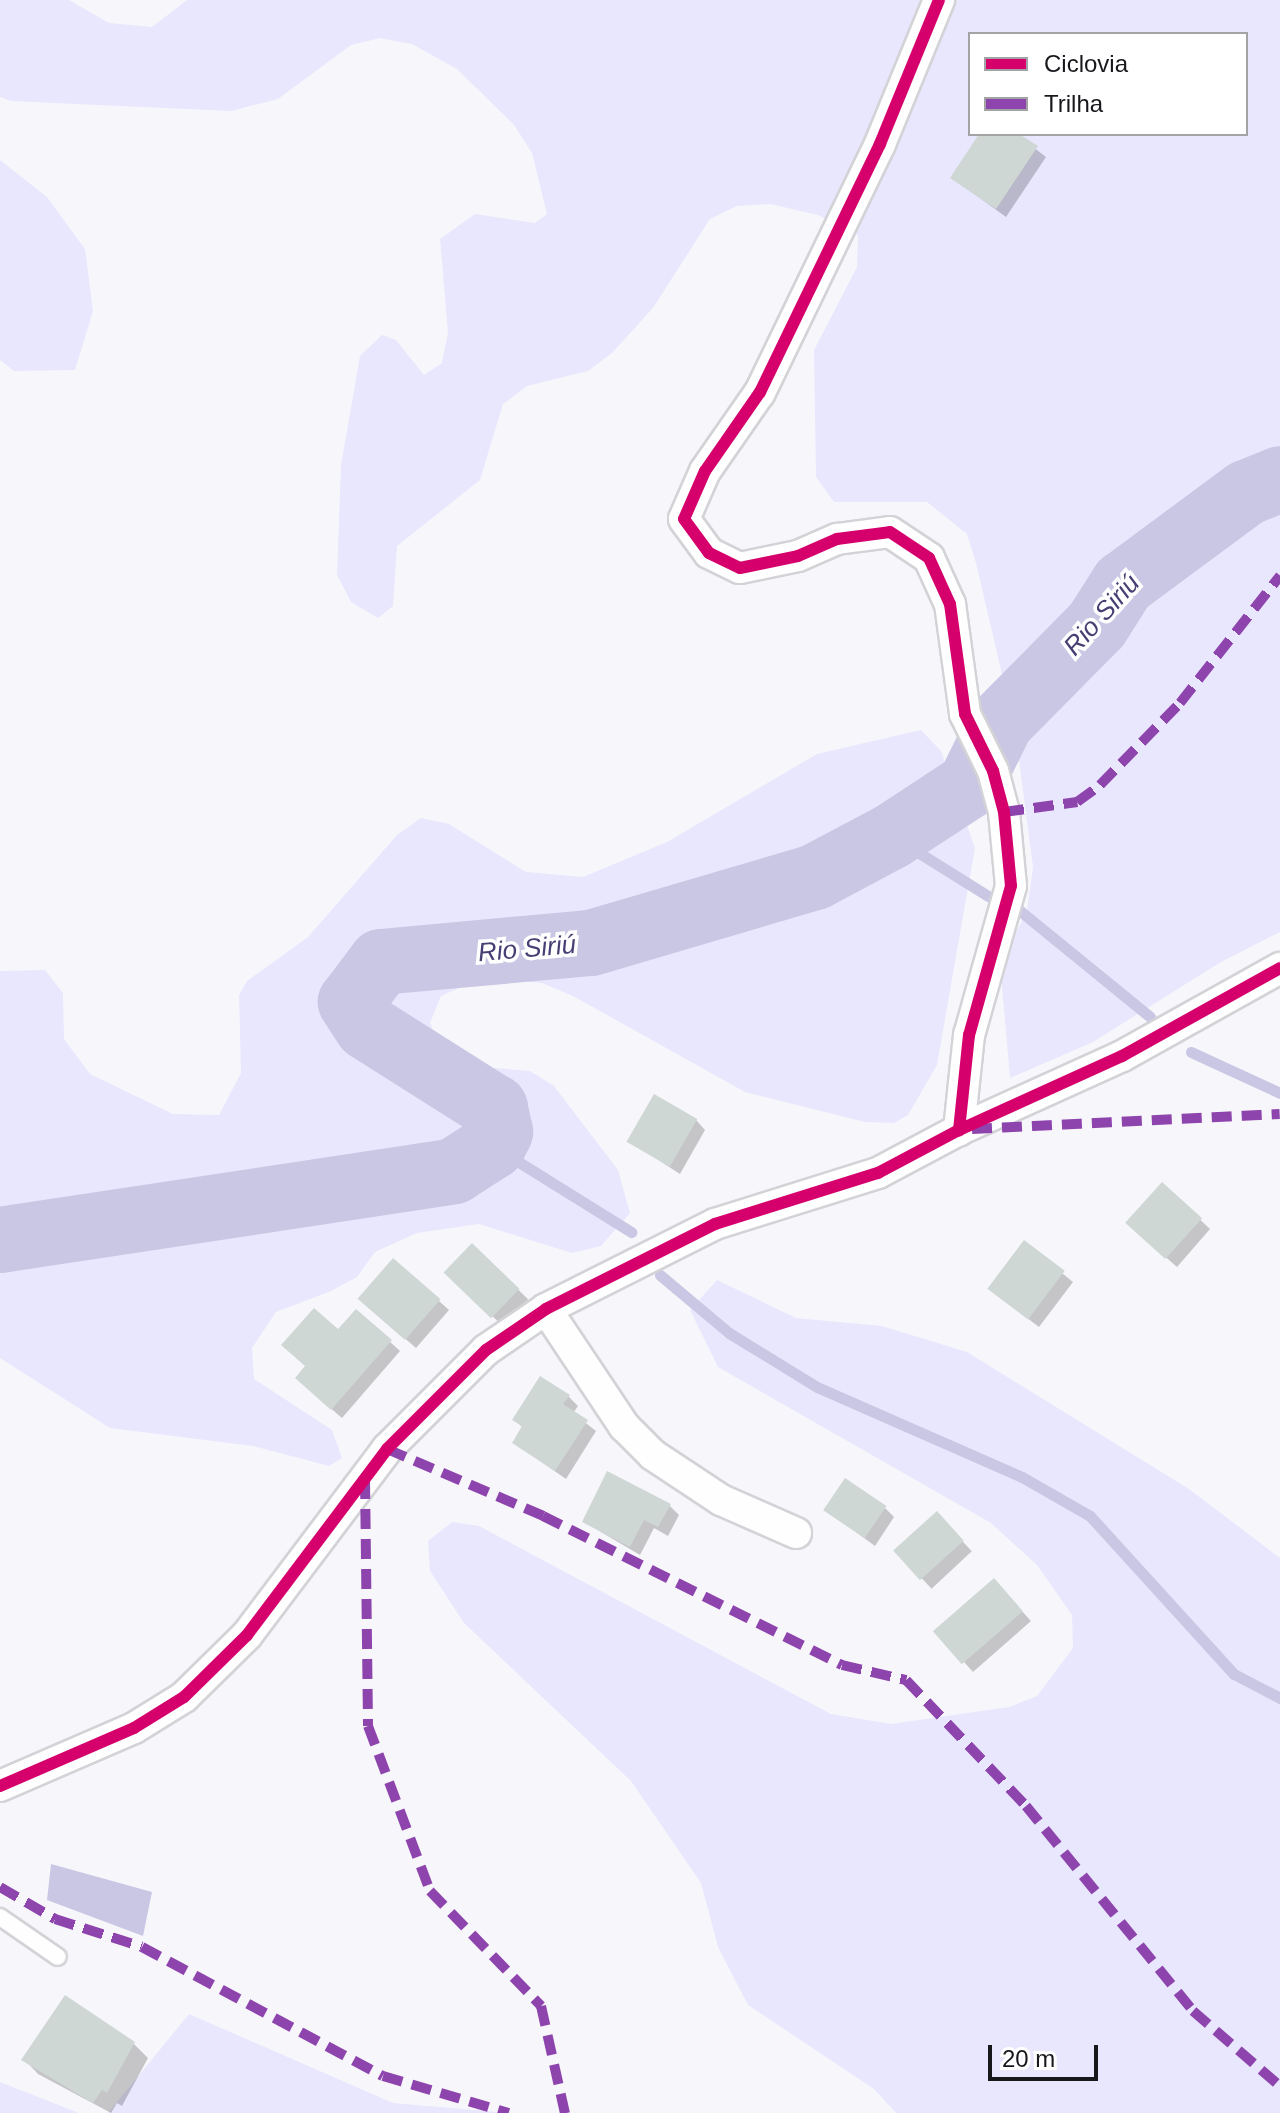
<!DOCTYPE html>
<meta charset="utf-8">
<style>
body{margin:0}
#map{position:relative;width:1280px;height:2113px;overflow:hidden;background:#f7f7fb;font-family:Helvetica,sans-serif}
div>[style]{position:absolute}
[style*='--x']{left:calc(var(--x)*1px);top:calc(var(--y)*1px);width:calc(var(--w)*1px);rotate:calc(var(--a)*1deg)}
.green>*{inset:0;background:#e8e7fd}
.water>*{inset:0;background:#c9c7e4}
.shadow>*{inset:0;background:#0003;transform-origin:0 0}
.stream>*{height:11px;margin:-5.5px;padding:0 5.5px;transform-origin:5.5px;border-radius:5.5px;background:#c9c7e4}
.river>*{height:66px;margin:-33px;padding:0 33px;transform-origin:33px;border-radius:33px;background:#c9c7e4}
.building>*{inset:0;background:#ced7d4;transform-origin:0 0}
.roads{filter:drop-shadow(2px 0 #d3d3d7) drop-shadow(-2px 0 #d3d3d7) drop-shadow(0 2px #d3d3d7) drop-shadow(0 -2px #d3d3d7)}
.service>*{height:16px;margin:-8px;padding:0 8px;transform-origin:8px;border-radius:8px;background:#fefefe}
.minor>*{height:30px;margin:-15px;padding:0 15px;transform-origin:15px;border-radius:15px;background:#fefefe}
.quiet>*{height:10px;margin-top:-5px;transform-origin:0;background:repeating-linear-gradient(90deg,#8e44ad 0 20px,transparent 0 30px)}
.cycleway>*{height:12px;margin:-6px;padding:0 6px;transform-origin:6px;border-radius:6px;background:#d6006c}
span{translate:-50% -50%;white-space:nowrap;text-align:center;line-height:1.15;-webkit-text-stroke:7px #fff;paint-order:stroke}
.water-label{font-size:26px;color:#463f74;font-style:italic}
.legend{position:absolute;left:968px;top:32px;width:280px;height:104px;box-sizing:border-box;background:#fff;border:2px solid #a3a2a4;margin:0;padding:10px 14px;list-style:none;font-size:24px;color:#18171c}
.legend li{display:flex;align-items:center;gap:16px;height:40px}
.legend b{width:40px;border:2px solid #a3a2a4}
.scale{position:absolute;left:988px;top:2045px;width:110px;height:36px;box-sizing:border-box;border:4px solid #18171c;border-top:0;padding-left:10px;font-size:24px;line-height:28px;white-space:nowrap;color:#18171c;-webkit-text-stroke:6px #fff;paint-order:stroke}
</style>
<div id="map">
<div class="green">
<i style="clip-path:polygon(evenodd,0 0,69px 0,109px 23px,152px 27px,187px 0,1280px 0,1280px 932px,1221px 962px,1093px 1042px,1010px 1078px,1000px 964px,1027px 911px,1033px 867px,1015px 730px,976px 563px,967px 534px,927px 502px,834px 502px,816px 477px,814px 350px,857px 267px,858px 235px,818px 215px,770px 204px,737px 206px,710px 219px,653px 308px,612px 353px,588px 371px,527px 386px,503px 404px,480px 480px,397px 546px,393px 606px,378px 618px,351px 602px,337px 575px,341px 465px,360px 356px,382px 335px,396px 340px,424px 375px,442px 363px,448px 332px,440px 239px,475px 214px,535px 223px,547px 214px,532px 153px,514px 125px,457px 69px,412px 44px,380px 38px,351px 45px,278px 99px,231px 111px,11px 101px,0 97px,0 0,970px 34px,1246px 34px,1246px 134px,970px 134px,970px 34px)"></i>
<i style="clip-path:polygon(0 160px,47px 197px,85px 249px,93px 311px,75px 370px,14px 371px,0 360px)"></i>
<i style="clip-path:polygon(921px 730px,941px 751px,975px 848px,937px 1065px,908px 1115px,894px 1123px,865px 1122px,745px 1092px,573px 996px,542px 983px,482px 978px,441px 996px,430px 1023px,436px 1037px,471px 1066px,530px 1071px,554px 1086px,618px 1170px,630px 1213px,601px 1246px,572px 1253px,479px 1224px,417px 1233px,375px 1252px,357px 1277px,331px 1291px,276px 1312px,252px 1348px,254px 1379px,332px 1430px,342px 1458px,329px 1466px,253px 1446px,110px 1428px,0 1358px,0 971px,45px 970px,63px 993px,64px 1039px,90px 1074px,173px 1114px,219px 1115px,241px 1073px,239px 995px,247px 981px,308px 937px,397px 835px,421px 818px,449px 824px,526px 872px,583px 877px,667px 842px,817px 754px)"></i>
<i style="clip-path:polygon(717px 1280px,796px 1318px,882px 1326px,967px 1352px,1189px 1489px,1280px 1558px,1280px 2113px,896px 2113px,874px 2089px,748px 2005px,718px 1947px,701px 1883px,631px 1781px,464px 1623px,430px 1571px,428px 1541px,452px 1522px,479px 1526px,831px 1714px,891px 1724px,1009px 1707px,1037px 1696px,1073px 1648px,1072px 1615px,1037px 1565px,991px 1523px,718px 1367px,690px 1310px)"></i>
<i style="clip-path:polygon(189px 2014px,393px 2103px,509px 2113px,108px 2113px)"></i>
<i style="clip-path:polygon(0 2082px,79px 2113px,0 2113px)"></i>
</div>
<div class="water">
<i style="clip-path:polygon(51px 1864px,152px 1892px,143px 1936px,47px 1900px)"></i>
</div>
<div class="shadow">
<i style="clip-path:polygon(982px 134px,1016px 134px,1046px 157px,1006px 217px,952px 178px)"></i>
<i style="clip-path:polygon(696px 1120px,705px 1130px,680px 1174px,629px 1141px)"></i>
<i style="clip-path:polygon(1163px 1185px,1210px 1229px,1177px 1267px,1138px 1233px)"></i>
<i style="clip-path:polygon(1024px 1242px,1073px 1282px,1039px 1327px,999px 1297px)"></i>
<i style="left:472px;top:1245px;width:78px;height:37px;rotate:44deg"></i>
<i style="clip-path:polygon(439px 1301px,449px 1310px,416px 1348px,370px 1308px)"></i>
<i style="clip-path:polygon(356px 1311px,400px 1351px,342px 1418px,307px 1388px,307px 1367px)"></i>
<i style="clip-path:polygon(568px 1396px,578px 1406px,573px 1413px,596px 1431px,566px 1479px,514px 1443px,523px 1428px,515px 1420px)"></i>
<i style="clip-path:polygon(669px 1505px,679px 1515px,668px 1536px,654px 1528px,640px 1555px,584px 1522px)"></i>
<i style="clip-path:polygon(885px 1508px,894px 1517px,875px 1546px,826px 1510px)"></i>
<i style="left:937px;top:1514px;width:51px;height:55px;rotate:47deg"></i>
<i style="clip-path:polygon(1003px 1590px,1031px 1621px,973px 1672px,964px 1662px)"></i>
<i style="clip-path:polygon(134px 2044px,148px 2058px,122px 2106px,117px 2103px,111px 2113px,38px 2074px,24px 2059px)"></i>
</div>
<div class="stream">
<i style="--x:892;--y:836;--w:113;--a:32"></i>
<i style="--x:1019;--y:910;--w:169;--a:39.2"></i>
<i style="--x:1191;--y:1052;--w:98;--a:24.7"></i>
<i style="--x:493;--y:1146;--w:163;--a:31.9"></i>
<i style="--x:660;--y:1275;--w:90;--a:40"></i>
<i style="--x:729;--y:1333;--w:103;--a:31.5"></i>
<i style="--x:817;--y:1387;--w:224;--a:23.7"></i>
<i style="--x:1022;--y:1477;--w:78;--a:29.8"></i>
<i style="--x:1090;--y:1516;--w:214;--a:47.7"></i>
<i style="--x:1234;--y:1674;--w:52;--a:27.6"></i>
</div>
<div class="river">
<i style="--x:0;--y:1240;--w:459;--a:-8.6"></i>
<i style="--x:454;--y:1171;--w:46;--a:-32.7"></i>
<i style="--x:493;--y:1146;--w:16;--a:-63"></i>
<i style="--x:500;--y:1132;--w:25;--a:-102"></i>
<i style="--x:495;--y:1108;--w:151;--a:-147.7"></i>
<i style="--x:367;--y:1027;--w:30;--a:-123"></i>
<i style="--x:351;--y:1002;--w:50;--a:-53.1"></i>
<i style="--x:381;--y:962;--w:211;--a:-5.2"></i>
<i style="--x:591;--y:943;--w:234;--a:-16.4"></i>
<i style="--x:815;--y:877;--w:87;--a:-28"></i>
<i style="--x:892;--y:836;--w:93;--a:-33.2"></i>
<i style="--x:970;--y:785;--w:70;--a:-63.8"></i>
<i style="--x:1001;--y:722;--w:136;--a:-45.3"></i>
<i style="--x:1097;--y:625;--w:49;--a:-57.6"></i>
<i style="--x:1123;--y:584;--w:153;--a:-36.5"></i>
<i style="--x:1246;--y:493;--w:37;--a:-22"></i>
</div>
<div class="building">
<i style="clip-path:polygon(979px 134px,1019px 134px,1038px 146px,996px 209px,950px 178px)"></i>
<i style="left:654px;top:1094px;width:50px;height:55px;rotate:30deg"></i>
<i style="left:1162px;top:1182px;width:54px;height:55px;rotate:42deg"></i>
<i style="left:1024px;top:1240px;width:51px;height:61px;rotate:37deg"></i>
<i style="left:472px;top:1243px;width:66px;height:41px;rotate:44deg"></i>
<i style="left:393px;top:1258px;width:63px;height:54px;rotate:41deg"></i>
<i style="clip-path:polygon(314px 1308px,338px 1329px,356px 1309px,392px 1340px,331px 1410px,295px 1378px,305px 1366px,281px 1345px)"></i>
<i style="clip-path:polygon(540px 1376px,570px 1395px,563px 1404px,588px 1420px,555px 1471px,512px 1443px,522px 1426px,512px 1420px)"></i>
<i style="clip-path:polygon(607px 1471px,671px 1504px,658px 1527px,644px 1520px,630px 1547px,582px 1522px)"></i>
<i style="left:845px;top:1478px;width:50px;height:39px;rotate:34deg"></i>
<i style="left:937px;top:1511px;width:40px;height:59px;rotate:48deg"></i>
<i style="left:994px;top:1578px;width:44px;height:81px;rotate:49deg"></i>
<i style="clip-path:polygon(65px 1995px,135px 2042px,107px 2093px,102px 2090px,93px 2103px,21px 2060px)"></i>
</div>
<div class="roads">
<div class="service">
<i style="--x:0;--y:1917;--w:70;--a:34.6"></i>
</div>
<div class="minor">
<i style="--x:939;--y:0;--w:156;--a:112.3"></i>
<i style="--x:880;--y:144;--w:276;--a:115.8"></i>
<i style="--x:760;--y:392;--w:96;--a:124.8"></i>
<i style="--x:705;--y:471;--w:52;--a:113.6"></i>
<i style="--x:684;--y:519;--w:42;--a:53.7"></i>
<i style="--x:709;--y:553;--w:34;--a:26"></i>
<i style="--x:740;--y:568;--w:59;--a:-11.7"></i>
<i style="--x:798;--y:556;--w:43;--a:-23.6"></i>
<i style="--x:837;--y:539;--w:53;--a:-7.5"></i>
<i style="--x:890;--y:532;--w:47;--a:33.7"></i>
<i style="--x:929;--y:558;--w:51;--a:65.5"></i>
<i style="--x:950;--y:604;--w:111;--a:82.2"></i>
<i style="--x:965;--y:714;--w:64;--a:63.8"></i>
<i style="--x:993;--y:771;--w:42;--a:75"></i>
<i style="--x:1004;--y:812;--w:74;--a:84.6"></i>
<i style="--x:1011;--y:886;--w:155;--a:105.7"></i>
<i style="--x:969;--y:1035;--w:96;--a:96"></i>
<i style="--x:546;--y:1309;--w:141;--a:56.3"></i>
<i style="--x:624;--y:1426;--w:41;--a:45"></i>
<i style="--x:653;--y:1455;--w:82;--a:33.5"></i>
<i style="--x:721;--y:1500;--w:82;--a:23.7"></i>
<i style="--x:0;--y:1786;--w:146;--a:-23.4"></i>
<i style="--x:134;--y:1728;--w:59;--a:-31.8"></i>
<i style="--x:184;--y:1697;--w:88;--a:-44.5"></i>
<i style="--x:247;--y:1635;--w:233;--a:-53"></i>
<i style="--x:387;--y:1449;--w:140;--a:-45"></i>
<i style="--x:486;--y:1350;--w:73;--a:-34.3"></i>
<i style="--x:546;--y:1309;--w:189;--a:-26.7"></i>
<i style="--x:715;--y:1224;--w:171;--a:-17.4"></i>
<i style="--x:878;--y:1173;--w:92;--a:-28"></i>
<i style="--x:959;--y:1130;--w:179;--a:-24.4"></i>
<i style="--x:1122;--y:1056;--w:181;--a:-29.1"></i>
</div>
</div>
<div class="quiet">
<i style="--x:1004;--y:812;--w:74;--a:-7.8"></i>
<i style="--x:1077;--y:802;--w:29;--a:-36"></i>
<i style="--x:1100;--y:785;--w:115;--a:-45.7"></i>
<i style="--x:1180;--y:703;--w:162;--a:-51.8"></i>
<i style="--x:972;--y:1129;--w:308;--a:-2.8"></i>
<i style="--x:387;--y:1449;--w:170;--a:23.2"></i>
<i style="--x:543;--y:1516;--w:334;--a:26.5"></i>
<i style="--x:842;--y:1665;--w:66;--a:13.2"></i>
<i style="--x:906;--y:1680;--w:174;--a:46.4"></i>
<i style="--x:1026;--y:1806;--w:264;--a:50.8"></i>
<i style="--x:1193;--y:2011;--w:115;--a:40.8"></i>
<i style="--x:365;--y:1479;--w:247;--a:89.3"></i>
<i style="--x:368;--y:1726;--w:176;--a:69.4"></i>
<i style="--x:430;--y:1891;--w:160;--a:46"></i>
<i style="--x:541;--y:2006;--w:110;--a:77.4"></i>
<i style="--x:0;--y:1887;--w:64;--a:30.2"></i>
<i style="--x:55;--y:1919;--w:91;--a:17.8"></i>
<i style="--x:142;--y:1947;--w:273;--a:28.2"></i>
<i style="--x:383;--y:2076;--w:131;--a:16.4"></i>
</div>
<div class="cycleway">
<i style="--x:939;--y:0;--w:156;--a:112.3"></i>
<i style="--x:880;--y:144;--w:276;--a:115.8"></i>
<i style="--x:760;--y:392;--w:96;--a:124.8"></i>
<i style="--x:705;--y:471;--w:52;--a:113.6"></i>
<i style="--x:684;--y:519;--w:42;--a:53.7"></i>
<i style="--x:709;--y:553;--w:34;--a:26"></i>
<i style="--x:740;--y:568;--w:59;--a:-11.7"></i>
<i style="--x:798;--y:556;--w:43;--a:-23.6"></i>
<i style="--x:837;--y:539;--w:53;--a:-7.5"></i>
<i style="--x:890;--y:532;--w:47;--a:33.7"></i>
<i style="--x:929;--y:558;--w:51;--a:65.5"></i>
<i style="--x:950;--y:604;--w:111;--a:82.2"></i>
<i style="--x:965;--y:714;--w:64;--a:63.8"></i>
<i style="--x:993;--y:771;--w:42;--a:75"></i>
<i style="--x:1004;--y:812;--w:74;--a:84.6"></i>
<i style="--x:1011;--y:886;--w:155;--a:105.7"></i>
<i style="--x:969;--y:1035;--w:96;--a:96"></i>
<i style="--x:0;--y:1786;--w:146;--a:-23.4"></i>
<i style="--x:134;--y:1728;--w:59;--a:-31.8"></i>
<i style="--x:184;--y:1697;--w:88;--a:-44.5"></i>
<i style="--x:247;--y:1635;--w:233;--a:-53"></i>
<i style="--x:387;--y:1449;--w:140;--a:-45"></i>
<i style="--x:486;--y:1350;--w:73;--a:-34.3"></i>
<i style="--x:546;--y:1309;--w:189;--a:-26.7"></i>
<i style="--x:715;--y:1224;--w:171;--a:-17.4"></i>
<i style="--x:878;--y:1173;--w:92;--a:-28"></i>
<i style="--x:959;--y:1130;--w:179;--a:-24.4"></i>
<i style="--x:1122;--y:1056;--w:181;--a:-29.1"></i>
</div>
<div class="water-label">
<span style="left:1102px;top:615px;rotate:-48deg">Rio Siriú</span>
<span style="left:527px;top:949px;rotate:-5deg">Rio Siriú</span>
</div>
<ul class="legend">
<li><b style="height:10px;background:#d6006c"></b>Ciclovia</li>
<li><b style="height:10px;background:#8e44ad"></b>Trilha</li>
</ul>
<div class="scale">20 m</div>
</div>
